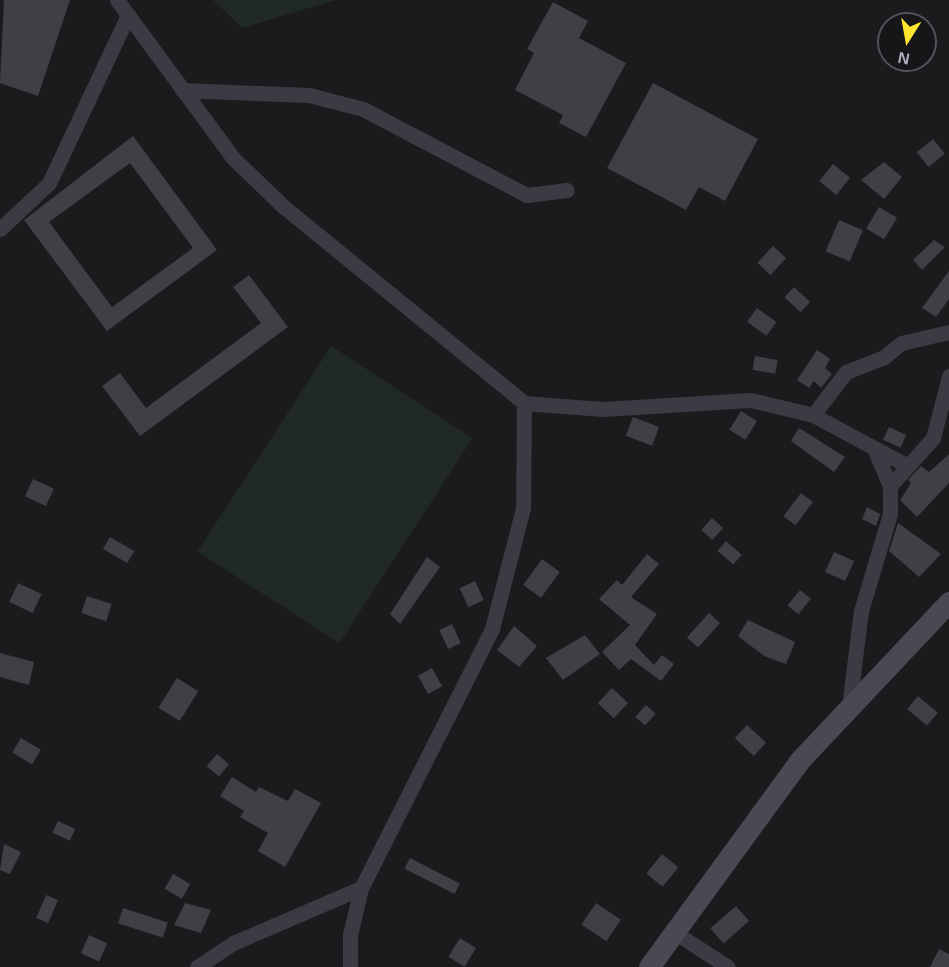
<!DOCTYPE html>
<style>
body{margin:0}
#map{position:relative;width:949px;height:967px;overflow:hidden;background:#1b1a1d;font-family:Arial,sans-serif}
div>[style]{position:absolute}
[style*='--x']{left:calc(var(--x)*1px);top:calc(var(--y)*1px);width:calc(var(--w)*1px);rotate:calc(var(--a)*1deg)}
.green>*{inset:0;background:#202923;transform-origin:0 0}
.building>*{inset:0;background:#403f45;transform-origin:0 0}
.street>*{height:15px;margin:-7.5px;padding:0 7.5px;transform-origin:7.5px;border-radius:7.5px;background:#3b3b43}
.secondary>*{height:21px;margin:-10.5px;padding:0 10.5px;transform-origin:10.5px;border-radius:10.5px;background:#494953}
span{translate:-50% -50%;white-space:nowrap;text-align:center;line-height:1.15;-webkit-text-stroke:6px #161518;paint-order:stroke}
.north{position:absolute;left:877px;top:12px;width:60px;height:60px;box-sizing:border-box;background:#161518;border:2px solid #52525a;border-radius:50%;rotate:191deg;font-size:16px;font-weight:700;line-height:24px;text-align:center;color:#acaebe}
.north::after{content:'';display:block;margin:auto;width:21px;height:27px;background:#ffe531;clip-path:polygon(50% 0,100% 100%,50% 72%,0 100%)}
</style>
<div id="map">
<div class="green">
<i style="clip-path:polygon(213px 0,336px 0,242px 28px)"></i>
<i style="left:331px;top:346px;width:169px;height:245px;rotate:33deg"></i>
</div>
<div class="building">
<i style="clip-path:polygon(4px 0,70px 0,38px 96px,0 83px)"></i>
<i style="clip-path:polygon(553px 2px,588px 21px,579px 38px,626px 63px,586px 137px,559px 123px,563px 115px,515px 90px,534px 53px,527px 49px)"></i>
<i style="clip-path:polygon(653px 83px,758px 139px,725px 201px,699px 187px,686px 210px,607px 168px)"></i>
<i style="clip-path:polygon(evenodd,133px 136px,217px 250px,107px 331px,24px 220px,133px 136px,130px 163px,193px 248px,112px 307px,49px 222px,130px 163px)"></i>
<i style="left:933px;top:139px;width:19px;height:21px;rotate:51deg"></i>
<i style="clip-path:polygon(884px 162px,902px 177px,884px 199px,861px 180px)"></i>
<i style="left:833px;top:164px;width:22px;height:22px;rotate:39deg"></i>
<i style="left:879px;top:207px;width:21px;height:25px;rotate:31deg"></i>
<i style="left:839px;top:220px;width:26px;height:34px;rotate:23deg"></i>
<i style="clip-path:polygon(934px 240px,945px 247px,922px 270px,913px 260px)"></i>
<i style="left:773px;top:246px;width:18px;height:23px;rotate:43deg"></i>
<i style="clip-path:polygon(949px 271px,949px 299px,936px 317px,922px 308px)"></i>
<i style="clip-path:polygon(249px 275px,288px 327px,140px 436px,102px 386px,120px 373px,146px 408px,261px 323px,233px 287px)"></i>
<i style="left:794px;top:287px;width:22px;height:14px;rotate:43deg"></i>
<i style="left:757px;top:308px;width:24px;height:17px;rotate:36deg"></i>
<i style="clip-path:polygon(817px 350px,830px 359px,825px 368px,832px 374px,821px 388px,814px 381px,809px 388px,797px 380px)"></i>
<i style="left:755px;top:356px;width:23px;height:14px;rotate:10deg"></i>
<i style="left:741px;top:411px;width:19px;height:22px;rotate:32deg"></i>
<i style="left:633px;top:417px;width:28px;height:20px;rotate:21deg"></i>
<i style="left:889px;top:427px;width:19px;height:14px;rotate:25deg"></i>
<i style="clip-path:polygon(799px 428px,845px 457px,834px 472px,791px 441px)"></i>
<i style="clip-path:polygon(949px 454px,949px 483px,917px 517px,900px 500px,911px 483px,908px 480px,921px 466px,929px 472px)"></i>
<i style="left:33px;top:479px;width:23px;height:19px;rotate:25deg"></i>
<i style="left:801px;top:493px;width:15px;height:29px;rotate:37deg"></i>
<i style="clip-path:polygon(867px 507px,880px 514px,876px 526px,862px 519px)"></i>
<i style="left:712px;top:518px;width:15px;height:16px;rotate:42deg"></i>
<i style="clip-path:polygon(898px 523px,941px 554px,919px 577px,889px 551px)"></i>
<i style="left:110px;top:537px;width:28px;height:14px;rotate:30deg"></i>
<i style="left:726px;top:541px;width:21px;height:13px;rotate:41deg"></i>
<i style="left:834px;top:552px;width:22px;height:22px;rotate:24deg"></i>
<i style="clip-path:polygon(647px 554px,659px 564px,631px 597px,657px 614px,635px 645px,654px 665px,662px 655px,674px 664px,661px 681px,631px 659px,619px 670px,602px 652px,630px 625px,599px 599px,617px 580px,622px 585px)"></i>
<i style="clip-path:polygon(427px 557px,440px 567px,400px 624px,390px 614px)"></i>
<i style="left:542px;top:559px;width:22px;height:32px;rotate:36deg"></i>
<i style="left:475px;top:581px;width:21px;height:17px;rotate:65deg"></i>
<i style="left:18px;top:583px;width:26px;height:21px;rotate:25deg"></i>
<i style="left:800px;top:590px;width:14px;height:20px;rotate:39deg"></i>
<i style="left:87px;top:596px;width:26px;height:18px;rotate:18deg"></i>
<i style="left:709px;top:613px;width:15px;height:33px;rotate:42deg"></i>
<i style="clip-path:polygon(748px 620px,795px 642px,786px 664px,764px 656px,738px 636px)"></i>
<i style="left:452px;top:624px;width:21px;height:14px;rotate:65deg"></i>
<i style="clip-path:polygon(514px 626px,537px 646px,519px 667px,497px 650px)"></i>
<i style="clip-path:polygon(585px 635px,600px 654px,563px 680px,546px 658px)"></i>
<i style="clip-path:polygon(0 653px,34px 662px,29px 685px,0 677px)"></i>
<i style="left:432px;top:668px;width:21px;height:16px;rotate:61deg"></i>
<i style="left:177px;top:678px;width:25px;height:35px;rotate:32deg"></i>
<i style="left:612px;top:688px;width:22px;height:21px;rotate:43deg"></i>
<i style="left:918px;top:696px;width:26px;height:17px;rotate:40deg"></i>
<i style="left:646px;top:705px;width:13px;height:16px;rotate:42deg"></i>
<i style="left:747px;top:725px;width:26px;height:18px;rotate:43deg"></i>
<i style="left:21px;top:738px;width:23px;height:17px;rotate:31deg"></i>
<i style="left:217px;top:754px;width:16px;height:16px;rotate:40deg"></i>
<i style="clip-path:polygon(232px 777px,256px 792px,259px 787px,288px 801px,295px 789px,321px 803px,285px 867px,258px 851px,268px 833px,240px 817px,244px 811px,220px 796px)"></i>
<i style="left:58px;top:821px;width:19px;height:13px;rotate:25deg"></i>
<i style="clip-path:polygon(4px 844px,21px 852px,10px 874px,0 870px)"></i>
<i style="left:662px;top:854px;width:21px;height:25px;rotate:39deg"></i>
<i style="left:410px;top:858px;width:56px;height:12px;rotate:27deg"></i>
<i style="left:173px;top:874px;width:20px;height:17px;rotate:30deg"></i>
<i style="left:46px;top:895px;width:13px;height:25px;rotate:23deg"></i>
<i style="clip-path:polygon(185px 903px,211px 910px,201px 933px,174px 925px)"></i>
<i style="left:596px;top:903px;width:30px;height:26px;rotate:34deg"></i>
<i style="left:736px;top:906px;width:20px;height:34px;rotate:49deg"></i>
<i style="left:123px;top:908px;width:47px;height:16px;rotate:18deg"></i>
<i style="left:89px;top:935px;width:20px;height:20px;rotate:24deg"></i>
<i style="left:460px;top:938px;width:19px;height:22px;rotate:32deg"></i>
<i style="clip-path:polygon(939px 949px,949px 954px,949px 967px,930px 967px)"></i>
</div>
<div class="street">
<i style="--x:117;--y:0;--w:196;--a:53.7"></i>
<i style="--x:233;--y:158;--w:71;--a:43.9"></i>
<i style="--x:284;--y:207;--w:310;--a:39.2"></i>
<i style="--x:524;--y:403;--w:105;--a:90.5"></i>
<i style="--x:523;--y:508;--w:125;--a:104.4"></i>
<i style="--x:492;--y:629;--w:290;--a:116.8"></i>
<i style="--x:361;--y:888;--w:48;--a:103.2"></i>
<i style="--x:350;--y:935;--w:32;--a:90"></i>
<i style="--x:182;--y:90;--w:127;--a:2.3"></i>
<i style="--x:309;--y:95;--w:56;--a:14.5"></i>
<i style="--x:363;--y:109;--w:185;--a:27.7"></i>
<i style="--x:527;--y:195;--w:40;--a:-7.1"></i>
<i style="--x:0;--y:229;--w:67;--a:-43.2"></i>
<i style="--x:49;--y:183;--w:186;--a:-64.8"></i>
<i style="--x:524;--y:403;--w:79;--a:4.3"></i>
<i style="--x:603;--y:409;--w:148;--a:-3.5"></i>
<i style="--x:751;--y:400;--w:64;--a:13.6"></i>
<i style="--x:813;--y:415;--w:108;--a:28.2"></i>
<i style="--x:813;--y:415;--w:54;--a:-52.5"></i>
<i style="--x:846;--y:372;--w:41;--a:-21.5"></i>
<i style="--x:884;--y:357;--w:22;--a:-39"></i>
<i style="--x:901;--y:343;--w:49;--a:-12.9"></i>
<i style="--x:890;--y:486;--w:64;--a:-48.1"></i>
<i style="--x:933;--y:438;--w:64;--a:-75.5"></i>
<i style="--x:849;--y:707;--w:97;--a:-82.9"></i>
<i style="--x:861;--y:611;--w:101;--a:-73.4"></i>
<i style="--x:890;--y:514;--w:28;--a:-90"></i>
<i style="--x:890;--y:486;--w:39;--a:-113"></i>
<i style="--x:674;--y:932;--w:64;--a:32.9"></i>
<i style="--x:197;--y:967;--w:43;--a:-33.7"></i>
<i style="--x:233;--y:943;--w:139;--a:-23.3"></i>
</div>
<div class="secondary">
<i style="--x:649;--y:967;--w:255;--a:-53.9"></i>
<i style="--x:799;--y:761;--w:219;--a:-46.7"></i>
</div>
<div class="north">N</div>
</div>
